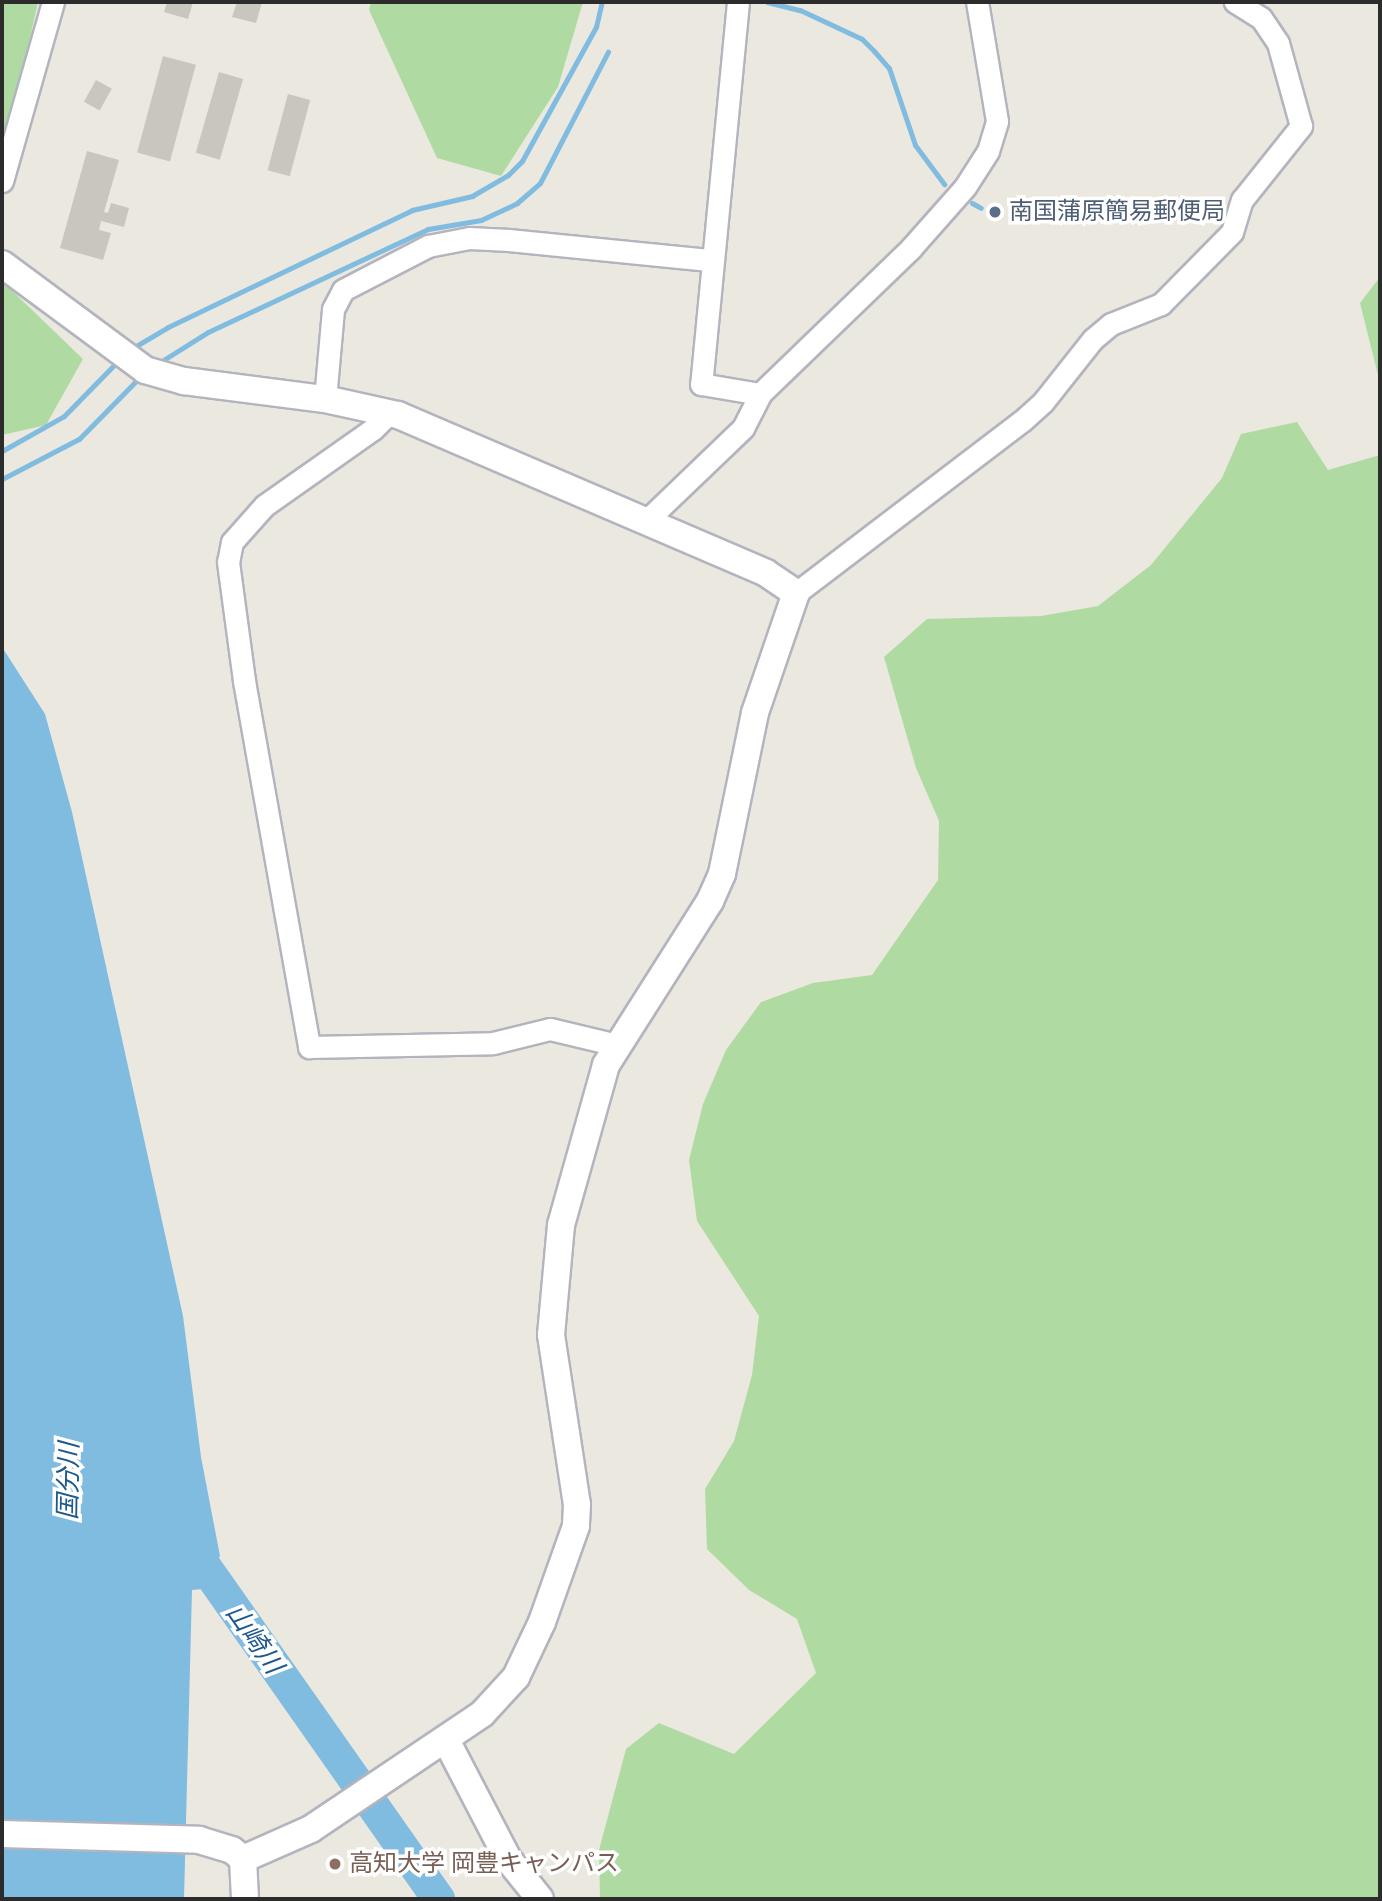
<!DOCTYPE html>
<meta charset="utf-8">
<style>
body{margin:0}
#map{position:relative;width:1382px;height:1901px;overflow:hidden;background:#ebe8e0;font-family:Rubik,"Noto Sans JP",sans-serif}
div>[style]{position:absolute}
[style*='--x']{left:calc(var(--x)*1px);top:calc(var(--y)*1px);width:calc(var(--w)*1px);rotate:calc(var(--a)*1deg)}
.green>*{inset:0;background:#afdba3}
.water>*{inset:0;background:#80bbe0}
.stream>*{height:5px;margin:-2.5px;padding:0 2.5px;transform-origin:2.5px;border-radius:2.5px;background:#80bbe0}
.river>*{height:33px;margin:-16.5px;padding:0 16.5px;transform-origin:16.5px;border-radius:16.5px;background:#80bbe0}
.building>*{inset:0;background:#c8c6be;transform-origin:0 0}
.roads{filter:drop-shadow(2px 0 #b3b4be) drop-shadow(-2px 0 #b3b4be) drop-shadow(0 2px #b3b4be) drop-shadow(0 -2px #b3b4be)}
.minor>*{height:21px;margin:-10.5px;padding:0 10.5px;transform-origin:10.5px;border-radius:10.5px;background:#fff}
.tertiary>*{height:26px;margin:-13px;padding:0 13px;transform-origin:13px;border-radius:13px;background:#fff}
.dots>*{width:19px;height:19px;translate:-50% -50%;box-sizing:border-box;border:4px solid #fff;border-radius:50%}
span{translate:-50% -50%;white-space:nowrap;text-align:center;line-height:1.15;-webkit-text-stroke:7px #fff;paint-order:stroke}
.service-label{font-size:24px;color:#4e5e75}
.left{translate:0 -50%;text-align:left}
.education-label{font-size:24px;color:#785e54}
.water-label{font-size:26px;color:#1e598d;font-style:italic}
.frame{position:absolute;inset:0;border:4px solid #2c2c2c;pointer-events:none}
</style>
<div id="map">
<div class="green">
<i style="clip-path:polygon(2px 2px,38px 2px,9px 133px,2px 135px)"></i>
<i style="clip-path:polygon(371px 2px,583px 2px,558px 87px,501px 176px,437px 158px,369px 10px)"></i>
<i style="clip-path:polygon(1380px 277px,1380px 383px,1360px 303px)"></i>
<i style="clip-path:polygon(2px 281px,83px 359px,46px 425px,2px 435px)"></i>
<i style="clip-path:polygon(1297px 422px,1328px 470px,1380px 455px,1380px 1899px,600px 1899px,599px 1850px,626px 1749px,659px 1723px,734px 1754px,816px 1673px,797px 1619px,749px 1590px,707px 1549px,705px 1489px,734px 1441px,752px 1375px,759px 1316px,697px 1221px,689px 1160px,703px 1104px,726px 1050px,761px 1002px,813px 983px,872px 975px,938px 880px,939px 821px,916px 768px,884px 657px,927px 619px,1041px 616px,1098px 606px,1151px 565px,1222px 478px,1241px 434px)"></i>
</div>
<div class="water">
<i style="clip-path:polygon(2px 647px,45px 714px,72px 812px,183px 1316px,201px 1457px,220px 1556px,203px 1589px,192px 1590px,184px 1899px,2px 1899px)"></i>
</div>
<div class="stream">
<i style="--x:767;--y:2;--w:34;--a:14"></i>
<i style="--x:800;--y:10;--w:68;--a:25.1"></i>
<i style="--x:862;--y:39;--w:17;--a:45"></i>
<i style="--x:874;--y:51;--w:23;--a:49"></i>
<i style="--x:889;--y:68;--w:81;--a:71.3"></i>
<i style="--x:915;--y:145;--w:49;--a:53.4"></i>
<i style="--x:972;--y:203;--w:10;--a:29"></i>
<i style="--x:131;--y:349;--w:43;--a:-30.7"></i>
<i style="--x:168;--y:327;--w:271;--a:-25.6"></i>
<i style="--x:412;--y:210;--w:62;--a:-13.1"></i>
<i style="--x:472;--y:196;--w:42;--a:-30.3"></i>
<i style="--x:508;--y:175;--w:20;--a:-45"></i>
<i style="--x:522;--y:161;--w:153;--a:-61.1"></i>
<i style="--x:596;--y:27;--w:26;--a:-77"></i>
<i style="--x:157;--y:364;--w:60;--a:-32.1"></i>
<i style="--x:208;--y:332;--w:243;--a:-25.1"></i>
<i style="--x:428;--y:229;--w:54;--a:-9.6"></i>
<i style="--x:481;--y:220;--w:40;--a:-25"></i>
<i style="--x:517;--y:203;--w:30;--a:-41"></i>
<i style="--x:540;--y:183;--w:148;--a:-62.6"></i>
<i style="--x:2;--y:451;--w:71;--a:-29.4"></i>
<i style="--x:64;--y:416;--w:78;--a:-45.5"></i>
<i style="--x:2;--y:479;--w:87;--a:-27.5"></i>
<i style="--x:79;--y:439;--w:88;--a:-45.5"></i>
</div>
<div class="river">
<i style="--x:184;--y:1537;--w:442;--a:54.9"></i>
</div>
<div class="building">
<i style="clip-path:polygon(167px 2px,193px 2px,188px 19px,164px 12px)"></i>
<i style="clip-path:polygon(237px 2px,262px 2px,256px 23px,232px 17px)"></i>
<i style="left:163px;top:56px;width:34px;height:100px;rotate:15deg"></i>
<i style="left:219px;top:72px;width:25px;height:84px;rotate:16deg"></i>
<i style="left:96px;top:80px;width:18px;height:25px;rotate:29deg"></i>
<i style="left:288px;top:94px;width:23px;height:79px;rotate:15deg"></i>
<i style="clip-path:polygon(87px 151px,119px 160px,104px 212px,108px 213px,111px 203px,129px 208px,124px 227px,101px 221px,99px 230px,111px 233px,103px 260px,60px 248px)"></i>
</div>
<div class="roads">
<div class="minor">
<i style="--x:738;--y:2;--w:384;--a:95.5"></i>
<i style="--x:701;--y:384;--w:60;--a:9.6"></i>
<i style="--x:2;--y:181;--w:186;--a:-74.1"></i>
<i style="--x:325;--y:399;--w:90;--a:-84.9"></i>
<i style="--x:333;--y:309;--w:21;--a:-62"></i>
<i style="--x:343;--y:290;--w:96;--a:-27.4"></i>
<i style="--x:428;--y:246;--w:42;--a:-11"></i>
<i style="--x:469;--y:238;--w:40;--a:2.9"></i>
<i style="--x:509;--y:240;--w:203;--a:5.7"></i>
<i style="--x:389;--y:413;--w:23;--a:135"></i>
<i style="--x:373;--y:429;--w:133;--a:144.8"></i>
<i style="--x:264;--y:506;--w:48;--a:131.6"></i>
<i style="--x:232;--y:542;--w:20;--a:101"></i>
<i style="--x:228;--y:562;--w:120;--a:82.3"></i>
<i style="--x:244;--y:681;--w:372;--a:79.9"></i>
<i style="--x:309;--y:1047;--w:184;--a:-1.2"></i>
<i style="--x:493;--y:1043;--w:59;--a:-13.8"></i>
<i style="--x:550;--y:1029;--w:69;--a:13.4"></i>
<i style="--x:645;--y:522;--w:136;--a:-43.8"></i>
<i style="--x:743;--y:428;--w:38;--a:-63"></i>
<i style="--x:760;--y:394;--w:210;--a:-44"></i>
<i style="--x:911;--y:248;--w:81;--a:-48.5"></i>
<i style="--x:965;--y:187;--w:43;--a:-57.4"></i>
<i style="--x:988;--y:151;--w:31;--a:-73"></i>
<i style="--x:997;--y:121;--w:121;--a:-99.5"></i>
<i style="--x:796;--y:593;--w:284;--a:-37.3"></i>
<i style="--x:1022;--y:421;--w:28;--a:-42"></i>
<i style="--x:1043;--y:402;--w:80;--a:-51.6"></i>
<i style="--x:1093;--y:339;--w:23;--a:-40"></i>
<i style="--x:1111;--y:324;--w:54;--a:-21.8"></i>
<i style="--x:1161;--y:304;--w:101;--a:-45.4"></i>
<i style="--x:1232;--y:232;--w:34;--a:-73"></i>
<i style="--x:1242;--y:200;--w:95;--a:-51.4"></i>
<i style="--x:1301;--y:126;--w:86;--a:-105.5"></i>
<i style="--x:1278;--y:43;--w:30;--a:-124"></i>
<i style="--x:1261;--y:18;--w:31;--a:-148"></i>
</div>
<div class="tertiary">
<i style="--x:2;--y:264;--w:178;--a:36.5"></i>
<i style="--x:145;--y:370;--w:41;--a:15.8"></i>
<i style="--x:184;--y:381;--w:142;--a:7.3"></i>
<i style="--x:325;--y:399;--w:75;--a:12.4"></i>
<i style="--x:398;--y:415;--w:400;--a:23.2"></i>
<i style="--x:766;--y:573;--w:36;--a:34"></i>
<i style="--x:796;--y:593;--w:127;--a:108.9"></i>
<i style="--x:755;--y:713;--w:164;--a:101.6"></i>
<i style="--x:722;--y:874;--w:30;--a:114"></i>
<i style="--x:710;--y:901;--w:194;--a:122.4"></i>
<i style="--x:606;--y:1065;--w:166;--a:105.7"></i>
<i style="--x:561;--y:1225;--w:110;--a:95.2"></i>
<i style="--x:551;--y:1335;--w:172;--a:81.3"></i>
<i style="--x:577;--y:1505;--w:21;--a:93"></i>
<i style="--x:576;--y:1526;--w:102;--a:109.5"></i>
<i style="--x:542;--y:1622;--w:61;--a:115.3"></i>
<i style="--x:516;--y:1677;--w:50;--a:132.6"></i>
<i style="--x:482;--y:1714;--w:206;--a:146.1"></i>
<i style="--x:311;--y:1829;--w:74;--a:156.2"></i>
<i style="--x:446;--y:1740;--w:134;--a:62.5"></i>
<i style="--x:508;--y:1859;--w:51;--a:51.3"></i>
<i style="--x:2;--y:1834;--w:197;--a:1.7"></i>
<i style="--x:199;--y:1840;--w:34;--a:17"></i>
<i style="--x:232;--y:1850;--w:14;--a:39"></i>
<i style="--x:243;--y:1859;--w:40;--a:87.1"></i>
</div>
</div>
<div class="dots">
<i style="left:995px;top:212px;background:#5c6f8a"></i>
<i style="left:335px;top:1864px;background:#8d6e63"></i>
</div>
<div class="service-label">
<span class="left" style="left:1009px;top:212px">南国蒲原簡易郵便局</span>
</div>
<div class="education-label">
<span class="left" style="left:349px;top:1864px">高知大学 岡豊キャンパス</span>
</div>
<div class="water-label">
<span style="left:69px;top:1481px;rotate:-89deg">国分川</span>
<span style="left:254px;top:1639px;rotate:55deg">山崎川</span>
</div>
<div class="frame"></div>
</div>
